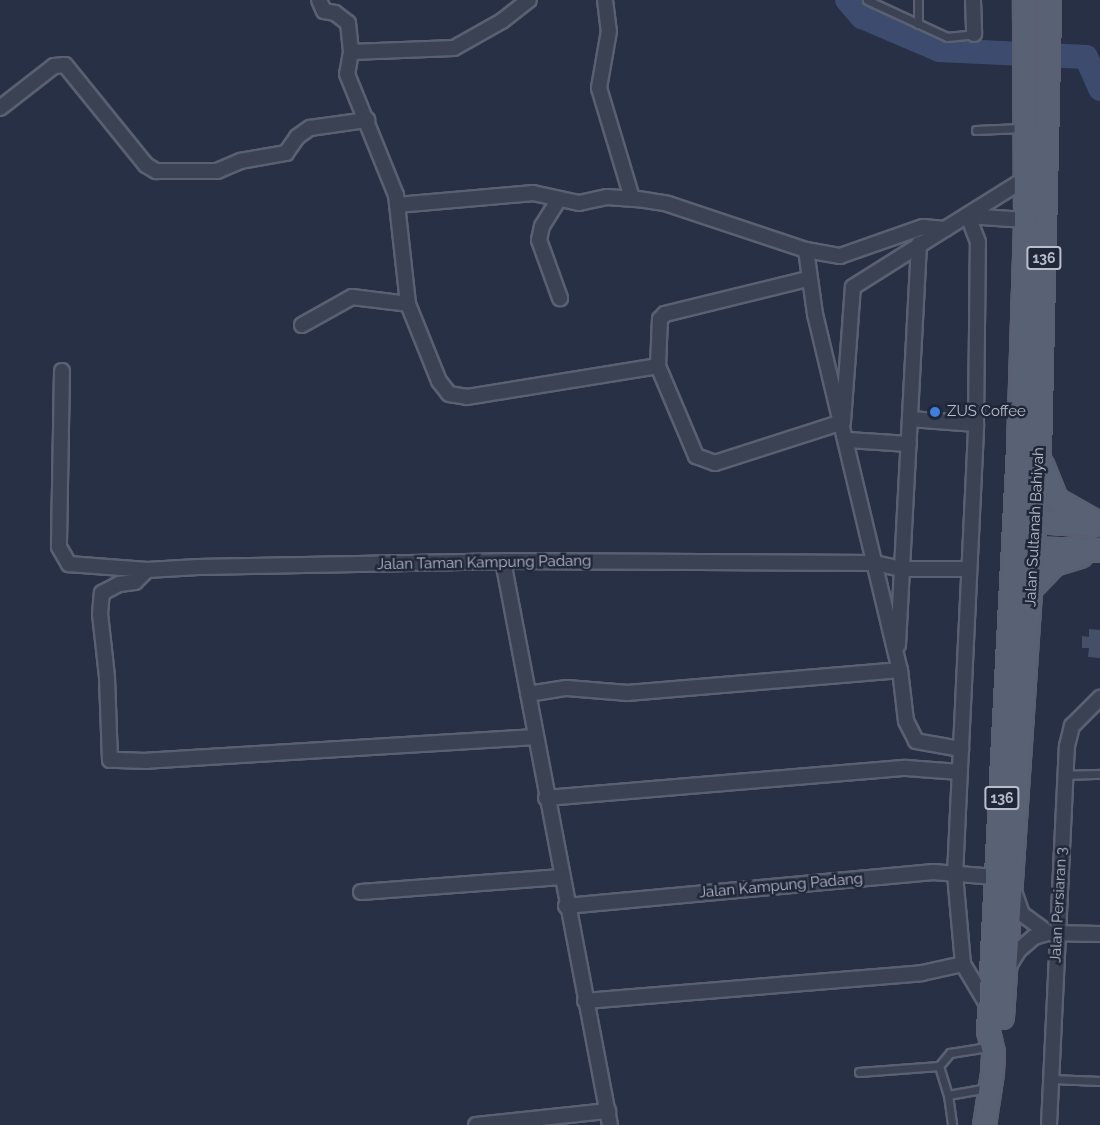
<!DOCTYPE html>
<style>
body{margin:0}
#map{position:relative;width:1100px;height:1125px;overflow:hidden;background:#273045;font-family:Raleway,sans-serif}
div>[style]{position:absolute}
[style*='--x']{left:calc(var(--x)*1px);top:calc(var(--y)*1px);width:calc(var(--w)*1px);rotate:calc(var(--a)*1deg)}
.river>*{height:24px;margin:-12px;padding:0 12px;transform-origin:12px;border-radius:12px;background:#3c4b6e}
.building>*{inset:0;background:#454f67}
.roads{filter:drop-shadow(2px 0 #5a6071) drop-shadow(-2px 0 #5a6071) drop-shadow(0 2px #5a6071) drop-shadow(0 -2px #5a6071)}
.lane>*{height:7px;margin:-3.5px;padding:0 3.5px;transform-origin:3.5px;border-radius:3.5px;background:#3b4254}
.street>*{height:14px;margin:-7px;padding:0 7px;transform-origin:7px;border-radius:7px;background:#3b4254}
.primary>*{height:21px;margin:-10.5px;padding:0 10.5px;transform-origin:10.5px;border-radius:10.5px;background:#596174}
.dots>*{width:16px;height:16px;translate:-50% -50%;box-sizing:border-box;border:3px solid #202739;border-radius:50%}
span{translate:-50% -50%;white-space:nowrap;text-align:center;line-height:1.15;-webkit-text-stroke:5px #202739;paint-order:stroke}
.shield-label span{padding:2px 4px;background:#202739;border:2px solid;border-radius:4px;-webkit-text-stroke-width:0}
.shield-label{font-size:14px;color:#b9becd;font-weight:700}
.poi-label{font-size:15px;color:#b9becd}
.left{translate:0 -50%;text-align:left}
.street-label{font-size:15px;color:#b9becd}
</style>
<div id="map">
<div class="river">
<i style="--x:847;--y:0;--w:23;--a:49"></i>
<i style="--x:862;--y:17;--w:84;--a:23.2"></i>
<i style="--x:939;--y:50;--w:147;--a:2.7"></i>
<i style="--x:1086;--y:57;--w:35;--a:66"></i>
</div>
<div class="building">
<i style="clip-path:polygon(1089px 629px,1100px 630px,1100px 658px,1088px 657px,1089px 648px,1082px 648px,1082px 636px,1089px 637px)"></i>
</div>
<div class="roads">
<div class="lane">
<i style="--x:867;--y:0;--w:88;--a:24.8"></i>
<i style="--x:947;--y:37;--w:27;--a:-6"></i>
<i style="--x:918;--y:0;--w:24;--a:90"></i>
<i style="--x:976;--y:130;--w:45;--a:-2.5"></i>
<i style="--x:1065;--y:775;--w:35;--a:-2"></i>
<i style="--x:939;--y:1066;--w:30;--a:73"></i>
<i style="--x:948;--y:1095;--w:30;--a:82"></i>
<i style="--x:859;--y:1072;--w:80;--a:-4.3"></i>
<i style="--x:939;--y:1066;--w:17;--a:-50"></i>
<i style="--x:950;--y:1053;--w:38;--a:-9"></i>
<i style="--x:1051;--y:1079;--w:49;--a:2.3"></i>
<i style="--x:948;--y:1095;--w:40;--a:-10"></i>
</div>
<div class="street">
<i style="--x:319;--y:0;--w:12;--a:66"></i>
<i style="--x:324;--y:11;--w:11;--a:10"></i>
<i style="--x:335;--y:13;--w:16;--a:38"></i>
<i style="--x:348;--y:23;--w:29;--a:84"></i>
<i style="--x:351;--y:52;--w:22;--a:100"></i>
<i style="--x:347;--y:74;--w:131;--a:68"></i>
<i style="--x:396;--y:195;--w:110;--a:83.7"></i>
<i style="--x:408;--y:304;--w:83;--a:68.1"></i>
<i style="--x:439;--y:381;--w:16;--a:52"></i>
<i style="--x:449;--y:394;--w:18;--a:9"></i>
<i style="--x:467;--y:397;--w:193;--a:-9.2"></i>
<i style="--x:658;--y:366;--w:98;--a:67.1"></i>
<i style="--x:696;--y:456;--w:20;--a:20"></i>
<i style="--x:715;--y:463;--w:134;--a:-17.8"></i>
<i style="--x:843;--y:422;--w:135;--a:-85.8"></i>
<i style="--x:853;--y:287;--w:109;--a:-32.2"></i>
<i style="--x:605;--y:0;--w:31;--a:83"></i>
<i style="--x:609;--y:31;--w:58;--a:100"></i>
<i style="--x:599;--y:88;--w:115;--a:73.3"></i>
<i style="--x:973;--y:0;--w:34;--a:88"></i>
<i style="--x:351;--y:52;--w:103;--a:-2.2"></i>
<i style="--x:454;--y:48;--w:55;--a:-29.4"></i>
<i style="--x:502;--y:21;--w:34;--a:-38"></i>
<i style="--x:0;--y:108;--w:68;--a:-37.9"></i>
<i style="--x:54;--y:66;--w:11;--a:-5"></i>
<i style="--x:65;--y:65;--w:129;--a:51"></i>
<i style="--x:146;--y:165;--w:12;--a:31"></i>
<i style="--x:156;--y:171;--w:61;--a:0"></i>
<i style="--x:217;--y:171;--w:25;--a:-23"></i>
<i style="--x:240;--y:161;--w:47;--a:-9.9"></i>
<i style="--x:286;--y:153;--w:19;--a:-55"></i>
<i style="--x:297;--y:137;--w:16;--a:-35"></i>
<i style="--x:310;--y:128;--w:58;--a:-8"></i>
<i style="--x:559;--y:199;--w:32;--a:122"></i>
<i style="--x:542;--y:226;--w:14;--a:102"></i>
<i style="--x:539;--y:240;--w:62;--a:70.1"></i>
<i style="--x:397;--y:205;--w:137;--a:-5"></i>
<i style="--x:533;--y:193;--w:47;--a:12.3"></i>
<i style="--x:579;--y:203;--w:29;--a:-12"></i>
<i style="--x:607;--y:197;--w:31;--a:4"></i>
<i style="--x:638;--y:199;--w:30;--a:9"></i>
<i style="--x:668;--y:204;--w:145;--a:18.4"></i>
<i style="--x:806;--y:250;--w:35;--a:10"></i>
<i style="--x:840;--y:256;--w:88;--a:-19.3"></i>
<i style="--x:923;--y:227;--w:22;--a:5"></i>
<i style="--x:945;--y:229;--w:94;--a:-32"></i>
<i style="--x:968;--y:216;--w:57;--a:4"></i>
<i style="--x:806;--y:250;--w:65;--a:82"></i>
<i style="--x:815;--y:314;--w:366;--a:76.6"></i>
<i style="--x:900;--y:670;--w:51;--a:83.3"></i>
<i style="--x:906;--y:721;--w:22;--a:63"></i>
<i style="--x:916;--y:741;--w:46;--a:10.1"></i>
<i style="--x:302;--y:325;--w:57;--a:-29.2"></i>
<i style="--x:352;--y:297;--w:56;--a:7.1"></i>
<i style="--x:658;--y:366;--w:47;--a:-87.6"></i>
<i style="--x:660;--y:319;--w:7;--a:-45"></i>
<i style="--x:665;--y:314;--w:147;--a:-13.8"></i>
<i style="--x:62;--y:371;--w:176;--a:91"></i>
<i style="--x:59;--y:547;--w:20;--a:60"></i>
<i style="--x:69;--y:564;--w:78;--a:4.4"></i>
<i style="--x:910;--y:419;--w:66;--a:4.3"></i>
<i style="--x:848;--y:440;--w:61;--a:3.8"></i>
<i style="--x:503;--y:561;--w:574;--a:79.26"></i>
<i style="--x:898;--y:645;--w:402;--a:-87"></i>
<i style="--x:528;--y:694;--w:39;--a:-9"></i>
<i style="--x:567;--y:688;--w:61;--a:4.7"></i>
<i style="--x:628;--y:693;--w:273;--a:-4.8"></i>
<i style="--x:536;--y:737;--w:390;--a:176.5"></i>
<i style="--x:147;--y:761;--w:37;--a:-178"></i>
<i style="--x:110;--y:760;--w:83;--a:-92.1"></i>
<i style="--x:107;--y:677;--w:63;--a:-96.3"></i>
<i style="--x:100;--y:614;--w:21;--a:-85"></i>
<i style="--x:102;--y:593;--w:19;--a:-28"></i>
<i style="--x:119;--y:584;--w:16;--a:-7"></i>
<i style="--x:135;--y:582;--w:17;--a:-45"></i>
<i style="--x:147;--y:570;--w:51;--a:-3.4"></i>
<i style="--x:198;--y:567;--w:305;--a:-1.1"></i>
<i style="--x:503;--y:561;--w:372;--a:0.3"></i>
<i style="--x:875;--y:563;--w:28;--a:13"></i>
<i style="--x:902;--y:569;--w:67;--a:0"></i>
<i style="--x:546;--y:798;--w:361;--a:-4.8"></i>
<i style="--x:906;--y:768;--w:54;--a:4.2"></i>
<i style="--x:361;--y:892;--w:201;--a:-4.3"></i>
<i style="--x:1015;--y:894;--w:21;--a:71"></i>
<i style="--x:1022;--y:914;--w:32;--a:36"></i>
<i style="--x:566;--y:906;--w:369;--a:-5.3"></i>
<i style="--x:933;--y:872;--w:63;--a:4.5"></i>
<i style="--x:963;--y:964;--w:49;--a:59.2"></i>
<i style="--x:1007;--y:969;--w:22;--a:-58"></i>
<i style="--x:1019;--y:950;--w:20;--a:-41"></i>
<i style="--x:1034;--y:937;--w:15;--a:-16"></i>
<i style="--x:1048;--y:933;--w:52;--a:1.1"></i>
<i style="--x:585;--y:1001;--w:338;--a:-4.7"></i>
<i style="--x:922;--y:973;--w:42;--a:-12.4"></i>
<i style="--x:963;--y:964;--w:89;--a:-95.1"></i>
<i style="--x:955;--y:875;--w:451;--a:-87.3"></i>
<i style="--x:976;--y:424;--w:182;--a:-89.4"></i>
<i style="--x:978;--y:242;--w:28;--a:-111"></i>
<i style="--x:476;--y:1125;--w:133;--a:-6.1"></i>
<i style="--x:1049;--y:1125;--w:379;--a:-87.3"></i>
<i style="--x:1067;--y:746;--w:21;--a:-76"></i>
<i style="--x:1072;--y:726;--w:40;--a:-45"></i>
</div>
<div class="primary">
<i style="--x:1042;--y:464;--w:38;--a:68"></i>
<i style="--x:1056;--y:499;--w:51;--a:29.6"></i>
<i style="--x:1022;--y:520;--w:70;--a:4.1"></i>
<i style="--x:1020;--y:548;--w:80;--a:1.4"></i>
<i style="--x:1031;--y:588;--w:33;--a:-46"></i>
<i style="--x:1054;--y:564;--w:28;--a:-17"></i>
<i style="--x:1002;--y:1017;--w:563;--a:-86.23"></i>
<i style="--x:1039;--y:455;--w:455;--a:-88.7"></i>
<i style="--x:984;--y:1125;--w:53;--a:-81.3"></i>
<i style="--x:992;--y:1073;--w:21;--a:-87"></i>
<i style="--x:993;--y:1052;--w:22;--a:-103"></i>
<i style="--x:988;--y:1031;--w:586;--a:-87.06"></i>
<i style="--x:1018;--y:446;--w:226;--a:-88.2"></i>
<i style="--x:1025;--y:220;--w:220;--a:-90.3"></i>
</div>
</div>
<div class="dots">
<i style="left:935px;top:412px;background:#3f7fe0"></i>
</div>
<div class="shield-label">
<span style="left:1044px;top:258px">136</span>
<span style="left:1002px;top:798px">136</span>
</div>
<div class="poi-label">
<span class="left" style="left:947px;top:412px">ZUS Coffee</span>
</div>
<div class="street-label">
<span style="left:1035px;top:527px;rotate:-87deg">Jalan Sultanah Bahiyah</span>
<span style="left:484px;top:563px;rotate:-1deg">Jalan Taman Kampung Padang</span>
<span style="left:781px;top:886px;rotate:-5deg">Jalan Kampung Padang</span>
<span style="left:1059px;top:905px;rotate:-87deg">Jalan Persiaran 3</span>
</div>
</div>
